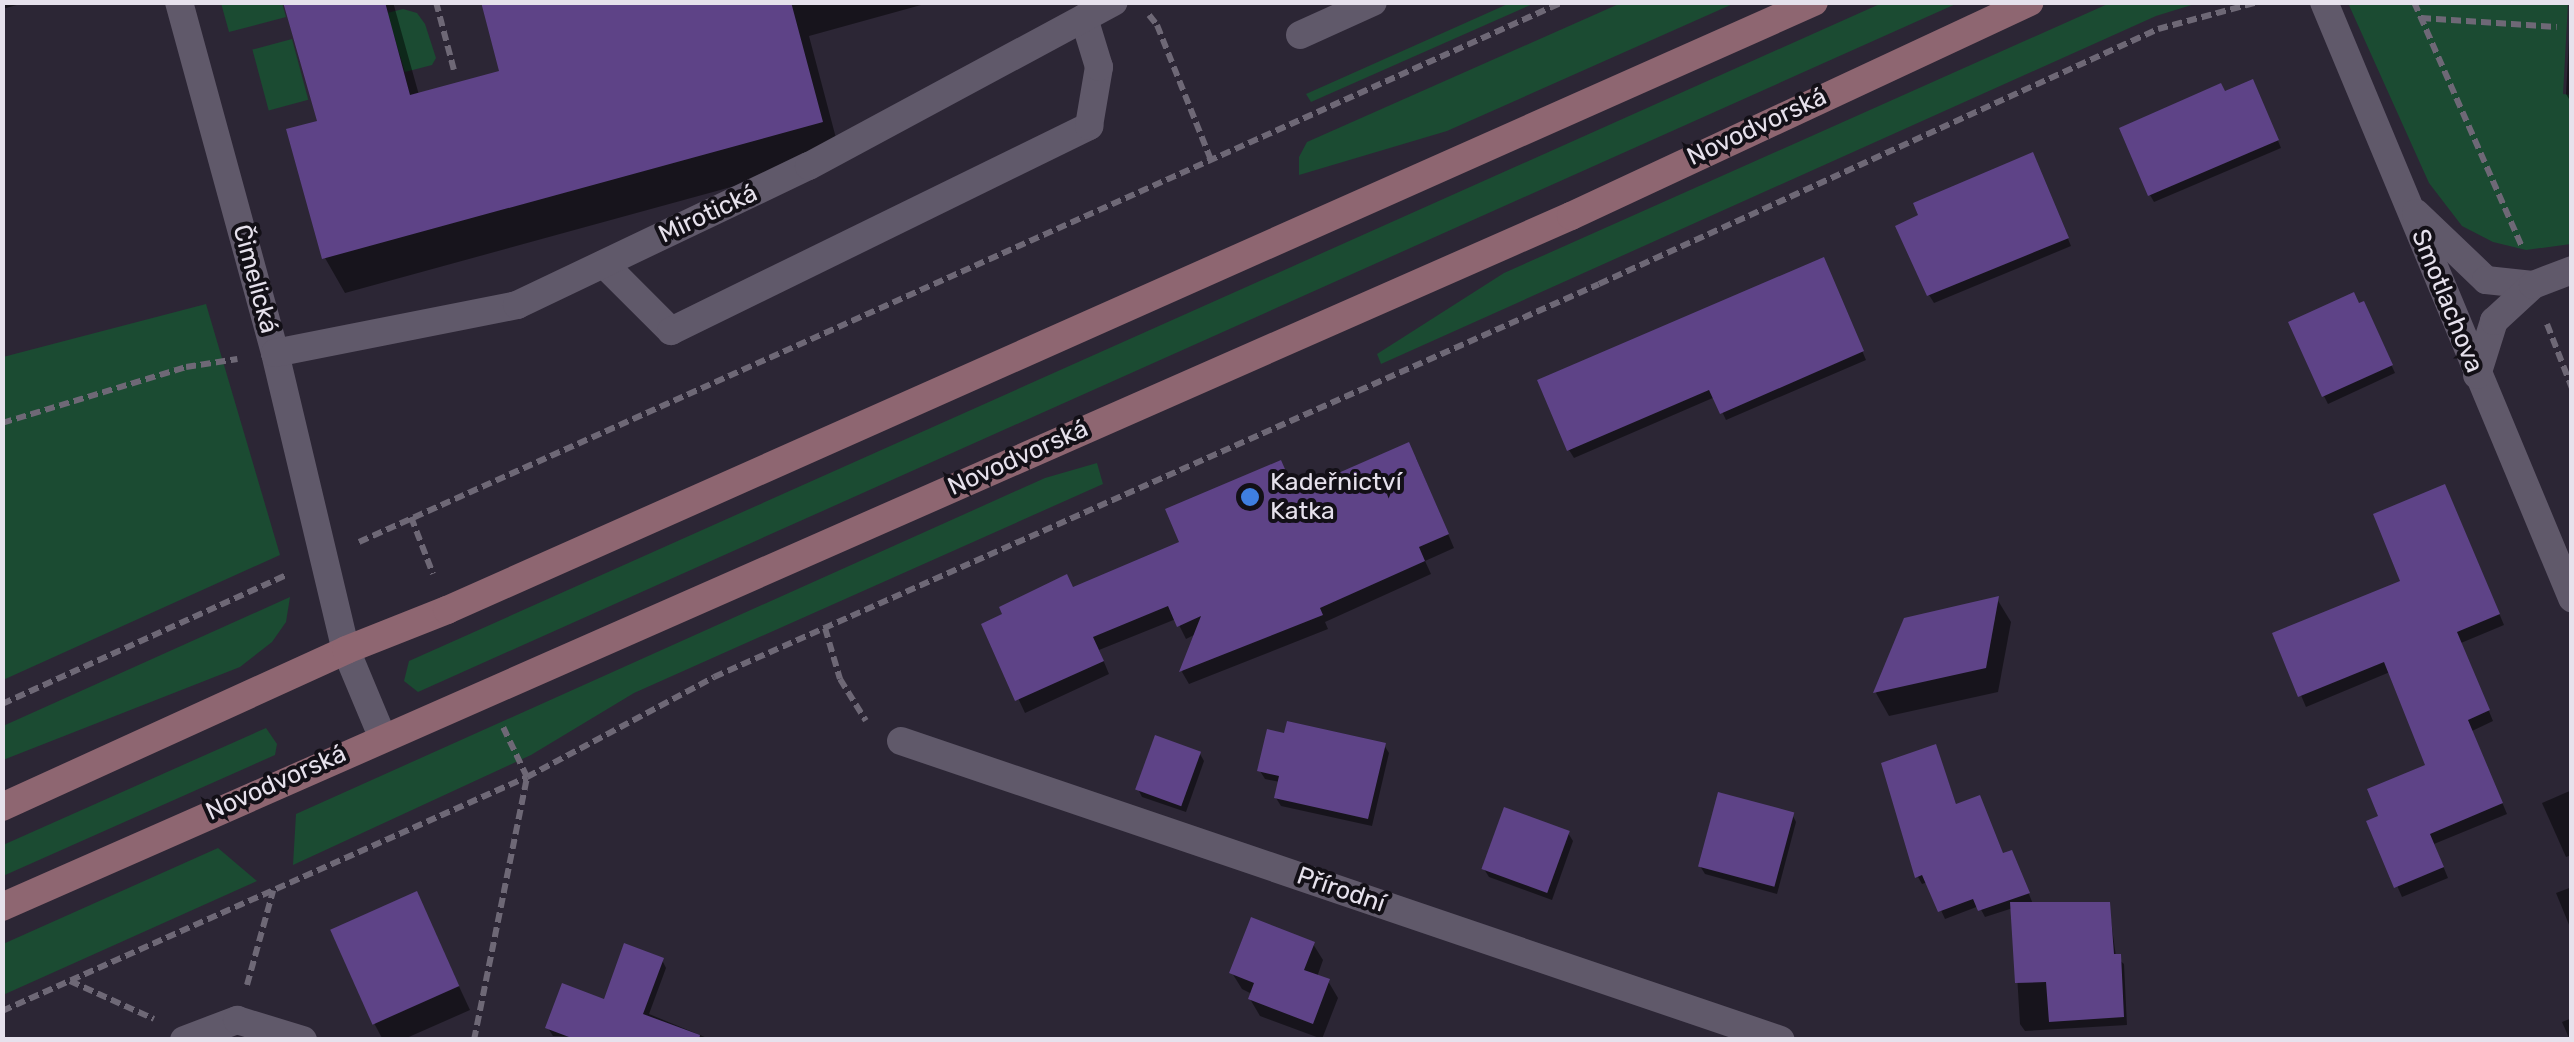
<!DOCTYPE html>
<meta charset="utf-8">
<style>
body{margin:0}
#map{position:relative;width:2574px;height:1042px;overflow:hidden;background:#2c2635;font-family:Rubik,sans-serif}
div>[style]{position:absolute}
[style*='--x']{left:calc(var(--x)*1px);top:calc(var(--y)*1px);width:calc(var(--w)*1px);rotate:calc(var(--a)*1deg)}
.green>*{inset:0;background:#1b4b32;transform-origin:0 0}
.shadow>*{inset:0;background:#0007}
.building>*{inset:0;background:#5e4387;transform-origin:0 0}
.path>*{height:6px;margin-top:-3px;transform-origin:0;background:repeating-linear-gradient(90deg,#6e6876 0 10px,transparent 0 15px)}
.service>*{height:28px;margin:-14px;padding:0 14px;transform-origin:14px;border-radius:14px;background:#60596a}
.minor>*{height:28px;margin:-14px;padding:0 14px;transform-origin:14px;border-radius:14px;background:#60596a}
.secondary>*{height:28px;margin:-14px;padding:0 14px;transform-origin:14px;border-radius:14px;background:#8e6671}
.dots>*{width:28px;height:28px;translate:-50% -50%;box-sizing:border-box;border:5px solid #131017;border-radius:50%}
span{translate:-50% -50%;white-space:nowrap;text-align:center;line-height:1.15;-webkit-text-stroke:8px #131017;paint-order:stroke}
.street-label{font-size:25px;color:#e6e1ec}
.poi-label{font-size:25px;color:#e6e1ec}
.left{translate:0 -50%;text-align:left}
.frame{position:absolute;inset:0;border:5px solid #e6e1ec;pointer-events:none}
</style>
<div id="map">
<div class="green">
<i style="clip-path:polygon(221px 3px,282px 3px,286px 17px,229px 32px)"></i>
<i style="clip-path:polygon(1510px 3px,1535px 3px,1311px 102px,1306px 94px)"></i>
<i style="clip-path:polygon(1621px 3px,1735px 3px,1447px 131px,1299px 175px,1299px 157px,1307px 142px)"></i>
<i style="clip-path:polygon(1882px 3px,1958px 3px,418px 692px,404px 681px,409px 661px)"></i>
<i style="clip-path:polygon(2110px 3px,2198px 3px,2156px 16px,1381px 364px,1377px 354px,1504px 273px)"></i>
<i style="clip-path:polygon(2348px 3px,2568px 3px,2563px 94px,2571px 95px,2571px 244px,2526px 250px,2493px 242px,2462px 226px,2429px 183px)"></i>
<i style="clip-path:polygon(403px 9px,417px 13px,425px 24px,436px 58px,432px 65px,405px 72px,387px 13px)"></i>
<i style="left:292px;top:39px;width:63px;height:41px;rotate:75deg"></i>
<i style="clip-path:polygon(206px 304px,280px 555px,3px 680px,3px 357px)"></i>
<i style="clip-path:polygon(1097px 463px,1103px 484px,634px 693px,531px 755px,293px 865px,296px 814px,1045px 478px)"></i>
<i style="clip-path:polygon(290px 597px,286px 622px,272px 642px,240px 667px,3px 760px,3px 726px)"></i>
<i style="clip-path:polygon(266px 728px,277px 744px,275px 755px,3px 876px,3px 845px)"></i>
<i style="clip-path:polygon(218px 848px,257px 881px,3px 995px,3px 944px)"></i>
</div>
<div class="shadow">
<i style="clip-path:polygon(2px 2px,28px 2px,2px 9px)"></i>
<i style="clip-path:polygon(285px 2px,393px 2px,419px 95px,502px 73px,483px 2px,932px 2px,809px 36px,841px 157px,345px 293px,325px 258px,320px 122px)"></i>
<i style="clip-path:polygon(2571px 2px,2572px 2px,2572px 104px,2566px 94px)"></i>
<i style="clip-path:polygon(2257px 90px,2281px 148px,2154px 202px,2150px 195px,2224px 94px)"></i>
<i style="clip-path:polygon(2036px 163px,2071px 246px,1934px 303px,1929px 295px)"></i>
<i style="clip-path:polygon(1827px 268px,1866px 360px,1726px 420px,1715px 397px,1574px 458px,1569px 450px)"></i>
<i style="clip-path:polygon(2358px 306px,2367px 312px,2395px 373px,2328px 404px,2324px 396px)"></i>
<i style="clip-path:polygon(1416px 458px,1454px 548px,1425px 561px,1431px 574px,1325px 622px,1328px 629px,1189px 684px,1182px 672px,1196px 634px,1186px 639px,1176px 619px,1099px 650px,1109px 674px,1025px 713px,984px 625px,1296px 495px)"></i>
<i style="clip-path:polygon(2450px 497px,2504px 625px,2461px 643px,2493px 721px,2472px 731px,2507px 814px,2434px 844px,2448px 878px,2402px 897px,2369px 822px,2381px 817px,2429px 766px,2390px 672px,2306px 707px,2275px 635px,2403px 582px)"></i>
<i style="clip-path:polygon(1997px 599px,2011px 622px,1998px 692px,1889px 716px,1876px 693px,1906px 620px)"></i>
<i style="clip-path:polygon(1384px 745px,1389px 753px,1372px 826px,1281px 806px,1276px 798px,1280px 782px,1265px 779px,1260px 771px)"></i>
<i style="clip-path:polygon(1200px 754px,1204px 761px,1186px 812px,1142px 797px,1138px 789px)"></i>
<i style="clip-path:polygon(1939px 755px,1957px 807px,2003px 856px,2015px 860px,2033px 904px,2109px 905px,2116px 957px,2124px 964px,2127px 1025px,2025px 1031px,2020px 1024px,2013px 908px,1985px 917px,1979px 906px,1945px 919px,1928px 882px,1922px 884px,1918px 877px)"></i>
<i style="clip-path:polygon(2572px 790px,2572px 855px,2566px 857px,2542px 803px)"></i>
<i style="clip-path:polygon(1792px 814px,1796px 822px,1777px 894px,1705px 874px,1700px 866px)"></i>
<i style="clip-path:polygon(1568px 833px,1573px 841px,1552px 900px,1489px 877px,1484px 869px)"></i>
<i style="clip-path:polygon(2572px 887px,2572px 932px,2556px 893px)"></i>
<i style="clip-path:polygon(416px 894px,470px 1010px,402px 1040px,383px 1040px,374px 1023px)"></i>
<i style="clip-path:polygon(1313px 944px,1323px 960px,1317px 977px,1328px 981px,1338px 998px,1322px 1039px,1260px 1016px,1250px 999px,1252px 994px,1242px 989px,1232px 973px)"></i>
<i style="clip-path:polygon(662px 960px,666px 968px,649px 1014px,712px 1040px,553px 1036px,548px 1028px,606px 1003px)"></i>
<i style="clip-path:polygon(2572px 1018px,2572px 1040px,2570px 1040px,2562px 1022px)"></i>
</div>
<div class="building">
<i style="clip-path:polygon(283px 2px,385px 2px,410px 95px,499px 71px,481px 2px,791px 2px,823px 122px,322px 259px,286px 129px,317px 121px)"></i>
<i style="clip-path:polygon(2253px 79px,2279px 140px,2148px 196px,2119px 128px,2221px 83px,2225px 91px)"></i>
<i style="clip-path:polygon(2033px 152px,2069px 238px,1927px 296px,1895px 226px,1918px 215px,1913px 203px)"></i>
<i style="clip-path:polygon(1824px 257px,1864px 351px,1720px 414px,1709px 390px,1567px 451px,1537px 380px)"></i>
<i style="clip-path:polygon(2354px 292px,2359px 303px,2364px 301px,2393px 365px,2322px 397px,2288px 322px)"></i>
<i style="clip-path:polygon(1409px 442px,1449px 534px,1419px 547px,1425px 561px,1320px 608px,1323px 615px,1179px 672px,1201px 616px,1177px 627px,1168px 606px,1093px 637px,1104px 661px,1015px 701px,981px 624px,1002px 614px,999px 607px,1067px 574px,1073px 587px,1179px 542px,1165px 509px,1281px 460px,1295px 492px)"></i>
<i style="clip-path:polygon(2445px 484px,2500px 614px,2457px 632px,2490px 710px,2468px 720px,2503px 803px,2430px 834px,2444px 867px,2394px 888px,2366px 821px,2378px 816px,2367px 789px,2425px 765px,2384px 662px,2298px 697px,2272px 633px,2400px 581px,2373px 514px)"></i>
<i style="clip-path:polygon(1999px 596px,1986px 668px,1873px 693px,1904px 618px)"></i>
<i style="clip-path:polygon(1287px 721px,1386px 743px,1368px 819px,1274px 798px,1279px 776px,1257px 771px,1267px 729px,1284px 733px)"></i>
<i style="left:1155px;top:735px;width:49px;height:58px;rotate:20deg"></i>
<i style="clip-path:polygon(1936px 744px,1956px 804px,1980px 795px,2003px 853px,2012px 850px,2030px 893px,1978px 911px,1973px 899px,1938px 912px,1922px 875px,1915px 878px,1881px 763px)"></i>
<i style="left:1718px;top:792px;width:79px;height:77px;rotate:15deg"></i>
<i style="left:1504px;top:807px;width:70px;height:66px;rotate:20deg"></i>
<i style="left:417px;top:891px;width:104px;height:95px;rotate:66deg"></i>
<i style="clip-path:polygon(2010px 902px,2110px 902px,2114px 954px,2121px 954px,2124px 1017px,2049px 1022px,2046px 982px,2015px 983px)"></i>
<i style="clip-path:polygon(1251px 917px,1315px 942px,1304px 970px,1330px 979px,1313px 1024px,1248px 999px,1254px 983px,1229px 973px)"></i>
<i style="clip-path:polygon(624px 943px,664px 958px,643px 1014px,700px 1035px,699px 1040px,577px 1040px,545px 1028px,562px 983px,604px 999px)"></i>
</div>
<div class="path">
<i style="--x:436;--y:2;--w:70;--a:75.2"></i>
<i style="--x:2414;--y:2;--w:266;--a:66.2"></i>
<i style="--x:1149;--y:15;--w:13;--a:51"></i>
<i style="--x:1157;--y:25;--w:145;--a:68.2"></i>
<i style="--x:2421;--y:18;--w:136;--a:3.8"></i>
<i style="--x:2547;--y:324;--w:69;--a:68.7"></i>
<i style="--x:2;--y:423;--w:192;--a:-16.9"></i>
<i style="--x:186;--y:367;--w:52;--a:-8.9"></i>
<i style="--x:411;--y:517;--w:61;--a:68.9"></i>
<i style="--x:359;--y:542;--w:1320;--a:-24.16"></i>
<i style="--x:825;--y:628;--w:53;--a:73.6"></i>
<i style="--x:840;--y:679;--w:49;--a:58.2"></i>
<i style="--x:2;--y:704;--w:314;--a:-24.4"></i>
<i style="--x:70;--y:981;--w:92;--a:24.3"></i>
<i style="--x:247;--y:985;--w:98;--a:-74.5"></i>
<i style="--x:2;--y:1011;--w:575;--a:-24.02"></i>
<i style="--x:527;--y:777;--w:212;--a:-28.1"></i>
<i style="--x:714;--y:677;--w:968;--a:-23.94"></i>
<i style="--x:1599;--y:284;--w:614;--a:-24.52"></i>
<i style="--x:2158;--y:29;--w:104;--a:-15.1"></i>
<i style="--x:474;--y:1040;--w:268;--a:-78.6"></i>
<i style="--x:527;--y:777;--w:55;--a:-115.6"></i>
</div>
<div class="service">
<i style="--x:1300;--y:35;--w:80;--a:-24.3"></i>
<i style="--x:604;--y:264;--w:95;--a:45"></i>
<i style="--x:671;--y:331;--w:466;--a:-26.1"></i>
<i style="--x:1089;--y:126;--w:60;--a:-80.4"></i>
<i style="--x:1099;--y:67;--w:51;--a:-107"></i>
</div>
<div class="minor">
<i style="--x:179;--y:2;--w:364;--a:74.7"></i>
<i style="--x:275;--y:353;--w:305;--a:76.6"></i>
<i style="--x:346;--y:650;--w:93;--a:67.3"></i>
<i style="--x:2324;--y:2;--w:646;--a:67.41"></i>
<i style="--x:2416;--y:213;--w:97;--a:43.7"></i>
<i style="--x:2486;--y:280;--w:47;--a:6.1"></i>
<i style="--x:275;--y:353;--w:247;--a:-11.2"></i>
<i style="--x:517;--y:305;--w:323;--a:-25.5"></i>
<i style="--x:809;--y:166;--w:346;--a:-28.3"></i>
<i style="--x:2477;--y:375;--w:57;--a:-72.5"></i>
<i style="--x:2494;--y:321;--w:53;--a:-42.7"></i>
<i style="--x:2533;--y:285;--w:42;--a:-21"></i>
<i style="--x:901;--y:741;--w:929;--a:18.77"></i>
<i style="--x:184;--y:1040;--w:57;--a:-20.7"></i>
<i style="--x:237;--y:1020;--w:69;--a:16.9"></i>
</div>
<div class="secondary">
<i style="--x:2;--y:807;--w:378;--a:-24.5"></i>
<i style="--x:346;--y:650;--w:109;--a:-21.6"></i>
<i style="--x:447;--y:610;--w:1496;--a:-23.98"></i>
<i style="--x:2;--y:907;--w:1714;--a:-23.77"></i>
<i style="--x:1571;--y:216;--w:506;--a:-25"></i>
</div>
<div class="dots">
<i style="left:1250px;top:497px;background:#3f7fe0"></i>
</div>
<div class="street-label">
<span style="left:1757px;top:127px;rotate:-25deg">Novodvorská</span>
<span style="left:708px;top:214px;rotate:-25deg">Mirotická</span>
<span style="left:255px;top:279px;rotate:75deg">Čimelická</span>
<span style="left:2447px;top:301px;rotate:68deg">Smotlachova</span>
<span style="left:1018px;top:458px;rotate:-24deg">Novodvorská</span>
<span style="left:276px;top:783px;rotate:-24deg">Novodvorská</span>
<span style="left:1341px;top:890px;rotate:19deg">Přírodní</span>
</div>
<div class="poi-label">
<span class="left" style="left:1270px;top:497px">Kadeřnictví<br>Katka</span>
</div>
<div class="frame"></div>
</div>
